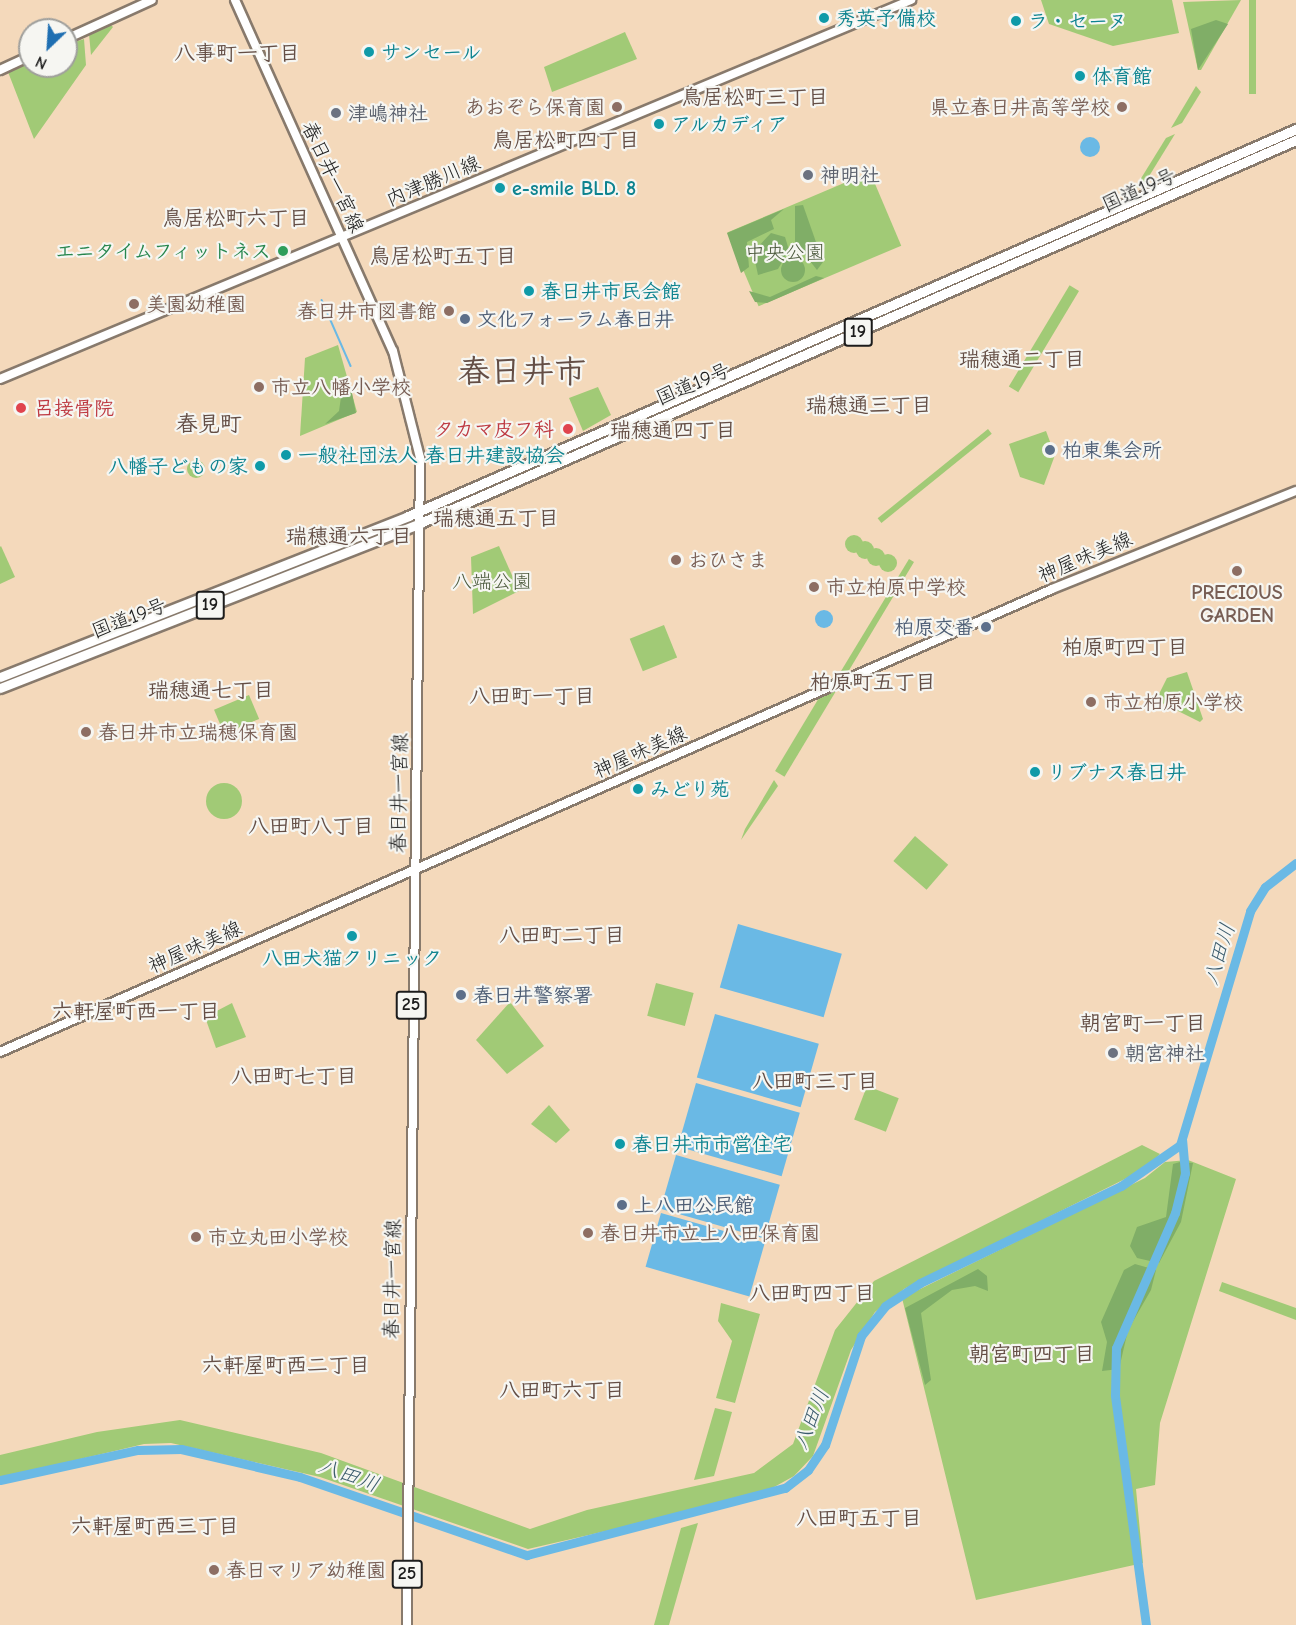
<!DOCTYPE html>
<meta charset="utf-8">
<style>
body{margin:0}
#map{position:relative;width:1296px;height:1625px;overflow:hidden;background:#f4d9bb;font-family:"Comic Neue","Klee One",sans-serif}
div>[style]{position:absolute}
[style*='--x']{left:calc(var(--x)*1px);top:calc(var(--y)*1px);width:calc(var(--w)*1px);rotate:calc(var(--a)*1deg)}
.green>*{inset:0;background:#a1ca76;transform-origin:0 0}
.round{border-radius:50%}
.forest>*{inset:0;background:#80ae67}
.water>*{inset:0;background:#6ab9e5;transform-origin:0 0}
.stream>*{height:1.5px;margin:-0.75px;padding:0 0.75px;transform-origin:0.75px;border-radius:0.75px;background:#6ab9e5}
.river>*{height:9px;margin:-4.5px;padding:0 4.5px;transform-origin:4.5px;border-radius:4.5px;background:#6ab9e5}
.roads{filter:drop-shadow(2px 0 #887a6c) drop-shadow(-2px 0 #887a6c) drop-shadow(0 2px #887a6c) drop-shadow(0 -2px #887a6c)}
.secondary>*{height:8px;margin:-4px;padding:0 4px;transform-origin:4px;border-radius:4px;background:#fff}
.primary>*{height:8px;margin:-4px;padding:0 4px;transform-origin:4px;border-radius:4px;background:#fff}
.trunk>*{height:9px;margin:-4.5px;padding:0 4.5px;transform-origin:4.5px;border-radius:4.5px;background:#fff}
.dots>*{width:16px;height:16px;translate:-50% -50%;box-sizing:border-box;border:3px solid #f6f6f2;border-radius:50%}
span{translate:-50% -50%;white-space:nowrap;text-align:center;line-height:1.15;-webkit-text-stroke:4.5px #f6f6f2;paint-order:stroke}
.shield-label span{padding:2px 4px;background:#f6f6f2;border:2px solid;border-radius:4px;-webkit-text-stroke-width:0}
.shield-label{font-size:18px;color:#1c1c1c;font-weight:700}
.culture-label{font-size:20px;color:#0d838f;font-weight:700}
.left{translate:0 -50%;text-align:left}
.right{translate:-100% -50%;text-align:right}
.education-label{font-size:20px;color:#785e54;font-weight:700}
.worship-label{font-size:20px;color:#5b616d;font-weight:700}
.street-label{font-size:20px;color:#1c1c1c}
.leisure-label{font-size:20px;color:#27864d;font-weight:700}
.park-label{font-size:20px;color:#4b593c}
.service-label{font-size:20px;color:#4e5e75;font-weight:700}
.health-label{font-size:20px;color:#be3a42;font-weight:700}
.neighbourhood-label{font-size:21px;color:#644e45;font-weight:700}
.water-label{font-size:21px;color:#3b5b6c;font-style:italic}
.quarter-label{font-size:22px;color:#644e45;font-weight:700}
.town-label{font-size:32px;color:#644e45;font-weight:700}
.north{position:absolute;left:18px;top:18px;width:60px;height:60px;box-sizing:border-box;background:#f6f6f2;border:2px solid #9f9f9c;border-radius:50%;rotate:205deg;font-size:16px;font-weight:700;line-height:24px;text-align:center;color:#1c1c1c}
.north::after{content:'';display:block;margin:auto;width:21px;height:27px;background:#1f6fb2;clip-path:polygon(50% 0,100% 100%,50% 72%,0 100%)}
</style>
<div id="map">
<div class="green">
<i style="clip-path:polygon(1041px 0,1172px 0,1179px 33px,1113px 46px,1049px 24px)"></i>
<i style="clip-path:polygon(1241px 0,1201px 70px,1198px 70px,1183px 2px)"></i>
<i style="left:1249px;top:0;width:7px;height:94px"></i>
<i style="clip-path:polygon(111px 25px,113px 27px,91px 55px,89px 34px)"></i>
<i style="clip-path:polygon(625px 32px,637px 59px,552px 92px,544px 67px)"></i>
<i style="clip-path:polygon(84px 39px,86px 65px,34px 139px,8px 72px,30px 62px,30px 66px,66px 66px,66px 45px)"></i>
<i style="clip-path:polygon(1196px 86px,1201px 92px,1182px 123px,1171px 128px)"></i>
<i style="clip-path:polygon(1175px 134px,1143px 186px,1135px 188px,1166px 138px)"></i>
<i style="left:870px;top:172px;width:80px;height:155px;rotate:67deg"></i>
<i style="clip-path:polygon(1033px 251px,833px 338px,789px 355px,1012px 258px)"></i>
<i style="left:1079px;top:291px;width:118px;height:11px;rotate:121deg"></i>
<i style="clip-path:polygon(338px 345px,357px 412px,300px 436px,305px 358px)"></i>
<i style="clip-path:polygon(598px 387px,611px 415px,583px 431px,569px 398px)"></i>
<i style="left:988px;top:429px;width:6px;height:142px;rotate:51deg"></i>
<i style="clip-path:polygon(1046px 431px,1055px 455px,1044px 485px,1020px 477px,1009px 444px)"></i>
<i style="clip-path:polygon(589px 445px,485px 491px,440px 508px,568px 452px)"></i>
<i class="round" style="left:187px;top:460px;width:18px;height:18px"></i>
<i class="round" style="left:845px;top:535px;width:18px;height:18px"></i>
<i style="clip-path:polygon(365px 540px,176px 614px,137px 628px,349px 545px)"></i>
<i class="round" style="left:856px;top:541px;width:18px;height:18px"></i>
<i style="clip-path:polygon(1px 546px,15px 577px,0 584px,0 547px)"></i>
<i style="clip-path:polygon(499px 546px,519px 591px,473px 614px,471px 557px)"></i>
<i class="round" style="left:867px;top:548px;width:18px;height:18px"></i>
<i class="round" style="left:879px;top:554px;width:18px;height:18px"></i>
<i style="clip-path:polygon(909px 559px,914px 562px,848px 672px,838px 676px)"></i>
<i style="left:664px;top:625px;width:35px;height:37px;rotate:68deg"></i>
<i style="clip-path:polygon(1187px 672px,1203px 719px,1200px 722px,1156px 700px,1167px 678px)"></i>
<i style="left:836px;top:691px;width:100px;height:11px;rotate:121deg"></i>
<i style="left:249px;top:695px;width:26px;height:38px;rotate:67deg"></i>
<i style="clip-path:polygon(774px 780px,778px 786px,741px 840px,745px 829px)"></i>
<i class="round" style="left:206px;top:783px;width:36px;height:36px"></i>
<i style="left:915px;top:836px;width:44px;height:33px;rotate:41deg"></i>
<i style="left:656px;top:983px;width:39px;height:34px;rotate:15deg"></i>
<i style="clip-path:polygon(510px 1002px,544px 1046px,507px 1074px,476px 1040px)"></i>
<i style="clip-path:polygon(232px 1003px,246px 1037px,216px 1048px,205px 1017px)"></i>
<i style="left:867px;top:1086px;width:34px;height:36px;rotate:21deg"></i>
<i style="clip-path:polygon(549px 1105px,570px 1130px,556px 1143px,531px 1124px)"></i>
<i style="clip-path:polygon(1142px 1145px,1160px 1154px,1145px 1169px,904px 1289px,875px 1312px,851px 1350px,813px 1456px,794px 1476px,758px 1496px,528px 1549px,320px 1477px,171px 1443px,144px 1444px,0 1478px,0 1455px,97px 1432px,180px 1420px,321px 1453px,530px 1529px,587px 1510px,754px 1473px,793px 1444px,835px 1330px,874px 1281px)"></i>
<i style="clip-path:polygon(1188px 1160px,1236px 1179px,1160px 1423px,1155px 1485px,1136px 1489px,1143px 1563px,976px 1600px,902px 1298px,1145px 1178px,1165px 1162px)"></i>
<i style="clip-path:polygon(1222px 1282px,1296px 1308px,1296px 1320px,1219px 1291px)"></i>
<i style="clip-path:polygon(721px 1303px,760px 1314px,735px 1403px,716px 1398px,732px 1341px,718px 1321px)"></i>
<i style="clip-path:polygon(715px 1408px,732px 1412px,714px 1476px,694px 1480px)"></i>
<i style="clip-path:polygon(698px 1523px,669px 1625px,654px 1625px,681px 1528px)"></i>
</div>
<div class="forest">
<i style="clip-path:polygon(1216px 20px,1228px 24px,1198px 70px,1191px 29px)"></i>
<i style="clip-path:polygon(803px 205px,823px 262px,817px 270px,795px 242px,795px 206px)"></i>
<i style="clip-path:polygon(784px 209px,771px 220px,774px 229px,747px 242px,749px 267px,741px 273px,727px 233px)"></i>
<i style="clip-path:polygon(771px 233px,785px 237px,789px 250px,778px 269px,758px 275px,753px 252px)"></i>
<i class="round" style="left:781px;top:258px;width:24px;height:24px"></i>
<i style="clip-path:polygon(816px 276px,824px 278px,767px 303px,755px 302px,749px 291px,770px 297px)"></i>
<i style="clip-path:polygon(351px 388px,356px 413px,325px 424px,339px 411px,342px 390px)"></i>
<i style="clip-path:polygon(1180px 1162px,1193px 1163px,1181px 1222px,1159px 1263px,1137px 1258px,1130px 1246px,1137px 1227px,1166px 1217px,1173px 1164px)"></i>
<i style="clip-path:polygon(1135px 1264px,1156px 1270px,1151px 1290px,1128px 1330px,1119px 1369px,1102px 1371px,1107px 1342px,1101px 1322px,1124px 1270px)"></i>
<i style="clip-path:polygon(978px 1269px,987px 1276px,988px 1291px,975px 1286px,952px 1290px,921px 1313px,931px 1380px,925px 1385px,905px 1308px)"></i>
</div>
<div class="water">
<i class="round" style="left:1080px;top:137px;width:20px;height:20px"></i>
<i class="round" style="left:815px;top:610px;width:18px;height:18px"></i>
<i style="left:738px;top:924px;width:108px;height:66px;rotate:16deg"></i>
<i style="left:715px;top:1014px;width:108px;height:66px;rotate:16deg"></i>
<i style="left:696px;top:1083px;width:108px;height:66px;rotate:16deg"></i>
<i style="left:676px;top:1155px;width:108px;height:56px;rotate:16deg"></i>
<i style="left:661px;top:1213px;width:108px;height:56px;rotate:16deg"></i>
</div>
<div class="stream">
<i style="--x:322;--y:300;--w:72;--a:66.3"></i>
</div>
<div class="river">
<i style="--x:0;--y:1480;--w:141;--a:-12.3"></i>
<i style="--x:138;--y:1450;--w:43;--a:-1.3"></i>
<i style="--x:181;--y:1449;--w:122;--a:13.2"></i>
<i style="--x:300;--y:1477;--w:240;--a:19"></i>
<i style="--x:527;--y:1555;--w:267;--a:-14.6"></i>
<i style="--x:785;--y:1488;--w:29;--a:-38"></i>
<i style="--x:808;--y:1470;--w:30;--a:-56"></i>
<i style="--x:825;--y:1445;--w:115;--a:-71.7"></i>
<i style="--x:861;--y:1336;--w:38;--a:-51"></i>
<i style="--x:885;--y:1306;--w:42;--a:-33.3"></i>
<i style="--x:920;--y:1283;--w:223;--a:-25.8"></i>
<i style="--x:1121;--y:1186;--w:72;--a:-34.8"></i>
<i style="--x:1180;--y:1145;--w:244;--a:-73.3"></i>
<i style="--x:1250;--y:911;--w:28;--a:-58"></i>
<i style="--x:1265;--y:887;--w:39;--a:-38"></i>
<i style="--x:1146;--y:1625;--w:232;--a:-97.7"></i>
<i style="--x:1115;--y:1395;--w:47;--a:-88.8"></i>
<i style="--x:1116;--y:1348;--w:147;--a:-66.4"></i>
<i style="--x:1175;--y:1213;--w:41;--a:-76"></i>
<i style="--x:1185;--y:1173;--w:33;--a:-95"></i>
</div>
<div class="roads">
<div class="secondary">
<i style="--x:0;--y:379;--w:987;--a:-22.59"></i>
<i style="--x:0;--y:1052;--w:1149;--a:-23.75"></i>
<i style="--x:1052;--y:589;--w:263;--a:-21.9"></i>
</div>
<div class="primary">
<i style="--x:235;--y:0;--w:385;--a:65.8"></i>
<i style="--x:393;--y:351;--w:110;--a:75.8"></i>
<i style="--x:420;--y:458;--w:1167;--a:90.64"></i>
<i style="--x:66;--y:39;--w:94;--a:-24.4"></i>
<i style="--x:0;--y:70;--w:33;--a:-25"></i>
</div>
<div class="trunk">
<i style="--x:0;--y:677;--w:439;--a:-21.5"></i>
<i style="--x:408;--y:516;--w:969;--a:-23.55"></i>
<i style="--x:0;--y:688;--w:451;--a:-21.4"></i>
<i style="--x:420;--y:523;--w:956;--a:-23.62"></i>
</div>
</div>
<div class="dots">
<i style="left:824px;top:18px;background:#0f9aa8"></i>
<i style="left:1016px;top:21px;background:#0f9aa8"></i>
<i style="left:369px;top:52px;background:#0f9aa8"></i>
<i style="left:1080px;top:76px;background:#0f9aa8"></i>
<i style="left:617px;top:107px;background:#8d6e63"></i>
<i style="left:1122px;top:107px;background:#8d6e63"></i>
<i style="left:336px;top:113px;background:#6b7280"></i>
<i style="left:659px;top:124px;background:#0f9aa8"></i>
<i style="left:808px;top:175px;background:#6b7280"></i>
<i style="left:500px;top:188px;background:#0f9aa8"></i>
<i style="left:283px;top:251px;background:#2e9e5b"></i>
<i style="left:529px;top:291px;background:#0f9aa8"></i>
<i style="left:134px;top:304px;background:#8d6e63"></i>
<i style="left:449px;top:311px;background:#8d6e63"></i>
<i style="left:465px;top:319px;background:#5c6f8a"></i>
<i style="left:259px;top:387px;background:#8d6e63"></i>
<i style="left:21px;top:408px;background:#e0444e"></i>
<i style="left:568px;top:429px;background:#e0444e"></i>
<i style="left:1050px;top:450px;background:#5c6f8a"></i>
<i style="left:286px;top:455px;background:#0f9aa8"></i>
<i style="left:260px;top:466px;background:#0f9aa8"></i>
<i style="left:676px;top:560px;background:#8d6e63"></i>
<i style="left:1237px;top:571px;background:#8d6e63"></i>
<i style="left:814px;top:587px;background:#8d6e63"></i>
<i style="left:986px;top:627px;background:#5c6f8a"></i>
<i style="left:1091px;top:702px;background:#8d6e63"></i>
<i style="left:86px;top:732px;background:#8d6e63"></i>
<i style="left:1035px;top:772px;background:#0f9aa8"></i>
<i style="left:638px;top:789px;background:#0f9aa8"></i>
<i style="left:352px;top:936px;background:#0f9aa8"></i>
<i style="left:461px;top:995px;background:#5c6f8a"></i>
<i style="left:1113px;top:1053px;background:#6b7280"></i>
<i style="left:620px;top:1144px;background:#0f9aa8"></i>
<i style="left:622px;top:1205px;background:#5c6f8a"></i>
<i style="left:588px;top:1233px;background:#8d6e63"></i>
<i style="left:196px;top:1237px;background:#8d6e63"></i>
<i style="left:214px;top:1570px;background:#8d6e63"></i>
</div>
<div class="shield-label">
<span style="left:858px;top:332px">19</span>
<span style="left:210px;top:605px">19</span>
<span style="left:411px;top:1005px">25</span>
<span style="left:407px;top:1574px">25</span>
</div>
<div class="culture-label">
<span class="left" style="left:836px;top:18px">秀英予備校</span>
<span class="left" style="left:1028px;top:21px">ラ・セーヌ</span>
<span class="left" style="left:381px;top:52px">サンセール</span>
<span class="left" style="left:1092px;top:76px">体育館</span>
<span class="left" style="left:671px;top:124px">アルカディア</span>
<span class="left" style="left:512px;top:188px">e-smile BLD. 8</span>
<span class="left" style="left:541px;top:291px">春日井市民会館</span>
<span class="left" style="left:298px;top:455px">一般社団法人 春日井建設協会</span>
<span class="right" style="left:248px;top:466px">八幡子どもの家</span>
<span class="left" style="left:1047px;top:772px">リブナス春日井</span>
<span class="left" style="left:650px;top:789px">みどり苑</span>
<span style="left:352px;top:958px">八田犬猫クリニック</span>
<span class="left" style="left:632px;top:1144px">春日井市市営住宅</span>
</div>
<div class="education-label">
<span class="right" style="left:605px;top:107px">あおぞら保育園</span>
<span class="right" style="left:1110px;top:107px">県立春日井高等学校</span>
<span class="left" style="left:146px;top:304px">美園幼稚園</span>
<span class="right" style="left:437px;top:311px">春日井市図書館</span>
<span class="left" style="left:271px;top:387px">市立八幡小学校</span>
<span class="left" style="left:688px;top:560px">おひさま</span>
<span class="left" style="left:826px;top:587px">市立柏原中学校</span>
<span style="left:1237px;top:604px">PRECIOUS<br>GARDEN</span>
<span class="left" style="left:1103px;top:702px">市立柏原小学校</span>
<span class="left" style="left:98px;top:732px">春日井市立瑞穂保育園</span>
<span class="left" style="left:600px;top:1233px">春日井市立上八田保育園</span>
<span class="left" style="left:208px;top:1237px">市立丸田小学校</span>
<span class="left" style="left:226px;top:1570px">春日マリア幼稚園</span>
</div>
<div class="worship-label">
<span class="left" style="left:348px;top:113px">津嶋神社</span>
<span class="left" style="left:820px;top:175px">神明社</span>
<span class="left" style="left:1125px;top:1053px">朝宮神社</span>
</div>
<div class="street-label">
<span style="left:333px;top:177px;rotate:65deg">春日井一宮線</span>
<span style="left:433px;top:181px;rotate:-23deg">内津勝川線</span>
<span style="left:1139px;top:190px;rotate:-24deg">国道19号</span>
<span style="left:693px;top:384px;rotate:-23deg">国道19号</span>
<span style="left:1085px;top:557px;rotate:-23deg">神屋味美線</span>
<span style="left:129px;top:618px;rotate:-21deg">国道19号</span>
<span style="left:640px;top:752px;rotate:-24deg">神屋味美線</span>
<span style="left:399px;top:793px;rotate:-89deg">春日井一宮線</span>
<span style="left:195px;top:947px;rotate:-24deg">神屋味美線</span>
<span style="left:392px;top:1279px;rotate:-89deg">春日井一宮線</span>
</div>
<div class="leisure-label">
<span class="right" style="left:271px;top:251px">エニタイムフィットネス</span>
</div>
<div class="park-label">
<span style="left:785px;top:252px">中央公園</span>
<span style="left:492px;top:581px">八端公園</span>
</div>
<div class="service-label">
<span class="left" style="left:477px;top:319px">文化フォーラム春日井</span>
<span class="left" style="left:1062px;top:450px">柏東集会所</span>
<span class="right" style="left:974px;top:627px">柏原交番</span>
<span class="left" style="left:473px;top:995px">春日井警察署</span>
<span class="left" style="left:634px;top:1205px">上八田公民館</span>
</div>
<div class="health-label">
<span class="left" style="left:34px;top:408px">呂接骨院</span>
<span class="right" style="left:554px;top:429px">タカマ皮フ科</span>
</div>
<div class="neighbourhood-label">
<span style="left:237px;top:53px">八事町一丁目</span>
<span style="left:755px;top:97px">鳥居松町三丁目</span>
<span style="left:566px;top:140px">鳥居松町四丁目</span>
<span style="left:236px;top:218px">鳥居松町六丁目</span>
<span style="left:443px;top:256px">鳥居松町五丁目</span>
<span style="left:1022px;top:359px">瑞穂通二丁目</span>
<span style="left:869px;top:405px">瑞穂通三丁目</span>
<span style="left:673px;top:430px">瑞穂通四丁目</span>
<span style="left:496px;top:518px">瑞穂通五丁目</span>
<span style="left:349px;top:536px">瑞穂通六丁目</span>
<span style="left:1125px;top:647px">柏原町四丁目</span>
<span style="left:873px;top:682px">柏原町五丁目</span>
<span style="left:211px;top:690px">瑞穂通七丁目</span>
<span style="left:532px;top:696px">八田町一丁目</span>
<span style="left:311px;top:826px">八田町八丁目</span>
<span style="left:562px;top:935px">八田町二丁目</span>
<span style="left:136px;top:1011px">六軒屋町西一丁目</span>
<span style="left:1143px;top:1023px">朝宮町一丁目</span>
<span style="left:294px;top:1076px">八田町七丁目</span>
<span style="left:815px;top:1081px">八田町三丁目</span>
<span style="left:812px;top:1293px">八田町四丁目</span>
<span style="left:1032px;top:1354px">朝宮町四丁目</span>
<span style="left:286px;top:1365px">六軒屋町西二丁目</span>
<span style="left:562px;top:1390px">八田町六丁目</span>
<span style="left:859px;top:1518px">八田町五丁目</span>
<span style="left:155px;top:1526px">六軒屋町西三丁目</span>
</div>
<div class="water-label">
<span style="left:1219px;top:954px;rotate:-73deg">八田川</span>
<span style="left:811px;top:1419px;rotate:-68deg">八田川</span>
<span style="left:349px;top:1475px;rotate:20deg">八田川</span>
</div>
<div class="quarter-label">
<span style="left:209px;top:425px">春見町</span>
</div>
<div class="town-label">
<span style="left:522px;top:372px">春日井市</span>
</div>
<div class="north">N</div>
</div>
